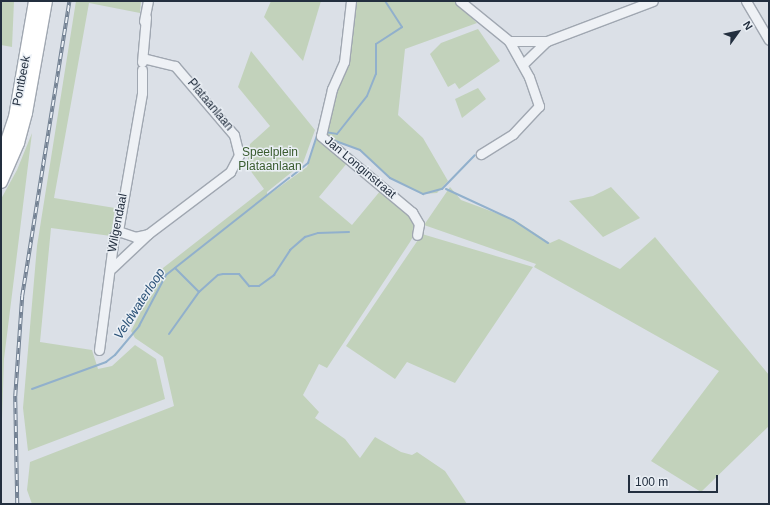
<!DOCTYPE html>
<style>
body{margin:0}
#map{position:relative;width:770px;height:505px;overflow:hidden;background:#dbe0e7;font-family:Helvetica,sans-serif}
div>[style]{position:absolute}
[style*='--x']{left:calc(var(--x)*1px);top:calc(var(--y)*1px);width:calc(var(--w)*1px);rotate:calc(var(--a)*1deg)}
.green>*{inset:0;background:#c2d2bb}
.stream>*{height:2px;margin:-1px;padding:0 1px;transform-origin:1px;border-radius:1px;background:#91b0cc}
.roads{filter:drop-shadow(1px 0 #a0a7b1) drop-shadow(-1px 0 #a0a7b1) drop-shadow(0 1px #a0a7b1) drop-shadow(0 -1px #a0a7b1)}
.minor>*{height:9px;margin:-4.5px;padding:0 4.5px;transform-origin:4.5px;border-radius:4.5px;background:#eef1f5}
.highway>*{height:12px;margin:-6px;padding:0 6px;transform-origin:6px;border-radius:6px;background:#fff}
.rail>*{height:3.5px;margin-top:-1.75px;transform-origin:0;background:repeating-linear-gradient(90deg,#eaeff5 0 6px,#728092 0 12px);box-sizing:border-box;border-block:1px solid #728092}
span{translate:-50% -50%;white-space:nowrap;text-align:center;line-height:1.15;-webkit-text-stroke:3px #eaeff5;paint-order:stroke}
.street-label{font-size:12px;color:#232f3f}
.park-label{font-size:12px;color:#3a5c2f}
.water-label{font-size:13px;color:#295076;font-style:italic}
.frame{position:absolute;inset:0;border:2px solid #232f3f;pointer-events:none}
.north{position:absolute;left:718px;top:12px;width:40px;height:40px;-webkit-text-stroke:3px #eaeff5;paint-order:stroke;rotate:57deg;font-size:11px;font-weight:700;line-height:16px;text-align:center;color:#232f3f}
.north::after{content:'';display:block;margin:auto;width:14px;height:18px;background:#232f3f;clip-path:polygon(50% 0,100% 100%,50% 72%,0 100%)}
.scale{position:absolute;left:628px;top:475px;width:90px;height:18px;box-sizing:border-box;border:2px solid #232f3f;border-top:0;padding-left:5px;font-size:12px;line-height:14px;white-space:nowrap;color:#232f3f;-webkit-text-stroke:3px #eaeff5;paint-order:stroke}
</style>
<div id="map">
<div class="green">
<i style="clip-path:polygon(1px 1px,14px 1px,12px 47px,1px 45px)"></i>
<i style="clip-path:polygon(76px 1px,141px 1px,140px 13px,89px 3px,54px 198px,115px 208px,111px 236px,51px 228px,40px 342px,92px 350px,98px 369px,112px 366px,135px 345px,156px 359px,165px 399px,28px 451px,23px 408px,37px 246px)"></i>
<i style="clip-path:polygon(271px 1px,321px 1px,303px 61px,264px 17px)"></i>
<i style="clip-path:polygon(354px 1px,454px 1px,477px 23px,405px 49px,398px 115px,423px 138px,448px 181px,437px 193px,423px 194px,390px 178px,360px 150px,323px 137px)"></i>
<i style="clip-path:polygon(478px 29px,500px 61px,459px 89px,455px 83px,448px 87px,430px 54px,441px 43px)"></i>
<i style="clip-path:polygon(251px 51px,315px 130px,303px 163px,267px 192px,267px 196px,307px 167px,317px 137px,348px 162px,319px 197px,352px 225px,381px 190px,415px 219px,415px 233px,410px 242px,327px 368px,319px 364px,303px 395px,319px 412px,315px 418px,345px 439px,360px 458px,375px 437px,401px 452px,412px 455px,417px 452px,445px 471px,467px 504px,32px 504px,27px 490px,30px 462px,174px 406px,163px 357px,135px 338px,131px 331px,163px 268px,264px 189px,247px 166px,250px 144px,270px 126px,238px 87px)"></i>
<i style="clip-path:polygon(478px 88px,486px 99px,462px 118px,455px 99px)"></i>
<i style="clip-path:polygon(32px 133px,4px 359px,1px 449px,1px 199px,17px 170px)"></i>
<i style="clip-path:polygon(450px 187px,461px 200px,515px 220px,550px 243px,559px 239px,620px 269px,655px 237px,769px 375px,769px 426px,701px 492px,651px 461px,719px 371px,534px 267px,536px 264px,424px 225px)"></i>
<i style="clip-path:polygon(611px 187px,640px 218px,603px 237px,569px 201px,593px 196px)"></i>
<i style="clip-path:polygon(422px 234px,533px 267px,455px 383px,407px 362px,395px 379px,346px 346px)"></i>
</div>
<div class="stream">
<i style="--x:325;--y:132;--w:12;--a:9"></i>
<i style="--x:337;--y:134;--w:48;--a:-51.7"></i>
<i style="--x:367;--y:96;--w:24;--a:-68"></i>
<i style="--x:376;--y:74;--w:30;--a:-90"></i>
<i style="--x:376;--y:44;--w:31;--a:-33"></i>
<i style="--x:402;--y:27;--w:31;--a:-123"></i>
<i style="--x:330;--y:139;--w:32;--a:20"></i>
<i style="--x:360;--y:150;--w:41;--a:43"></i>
<i style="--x:390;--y:178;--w:37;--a:26"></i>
<i style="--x:423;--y:194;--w:20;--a:-15"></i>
<i style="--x:442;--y:189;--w:47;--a:-45.9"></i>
<i style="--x:292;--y:176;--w:21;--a:-39"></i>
<i style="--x:308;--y:163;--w:32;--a:-72"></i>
<i style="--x:446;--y:189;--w:74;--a:24.8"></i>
<i style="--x:513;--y:220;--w:42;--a:33.3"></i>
<i style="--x:175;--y:268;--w:34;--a:45"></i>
<i style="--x:199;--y:292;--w:25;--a:-42"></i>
<i style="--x:218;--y:275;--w:5;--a:-11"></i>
<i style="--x:223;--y:274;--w:16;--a:0"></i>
<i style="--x:239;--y:274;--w:16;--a:50"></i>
<i style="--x:249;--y:286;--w:10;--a:0"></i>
<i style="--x:259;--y:286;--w:19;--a:-36"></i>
<i style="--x:274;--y:275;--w:30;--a:-57"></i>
<i style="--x:290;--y:250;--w:20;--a:-41"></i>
<i style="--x:305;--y:237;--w:14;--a:-17"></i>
<i style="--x:318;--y:233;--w:31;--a:-2"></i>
<i style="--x:169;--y:334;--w:52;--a:-54.5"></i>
<i style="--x:32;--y:389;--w:79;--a:-20"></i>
<i style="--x:106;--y:362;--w:11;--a:-38"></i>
<i style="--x:115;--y:355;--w:38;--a:-50"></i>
<i style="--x:139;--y:326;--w:58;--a:-62.1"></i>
<i style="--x:166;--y:275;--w:157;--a:-38.3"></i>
</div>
<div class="roads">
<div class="minor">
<i style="--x:351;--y:1;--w:61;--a:96.5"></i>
<i style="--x:344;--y:62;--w:30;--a:114"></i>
<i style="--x:332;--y:89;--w:48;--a:103.2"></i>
<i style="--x:321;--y:136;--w:119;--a:39.9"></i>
<i style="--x:412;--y:212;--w:14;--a:60"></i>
<i style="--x:419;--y:224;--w:11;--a:100"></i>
<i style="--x:460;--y:1;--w:63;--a:39.2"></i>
<i style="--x:509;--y:41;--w:41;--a:60.9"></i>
<i style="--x:529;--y:77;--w:31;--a:71"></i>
<i style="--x:539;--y:106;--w:38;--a:133"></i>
<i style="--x:513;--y:134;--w:38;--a:148"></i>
<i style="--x:746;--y:1;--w:45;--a:59.5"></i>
<i style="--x:144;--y:21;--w:20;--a:-79"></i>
<i style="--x:509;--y:41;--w:38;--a:0"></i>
<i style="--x:547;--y:41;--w:113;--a:-20.7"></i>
<i style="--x:142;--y:62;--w:45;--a:-84.9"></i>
<i style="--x:523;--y:64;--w:33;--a:-44"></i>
<i style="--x:118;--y:231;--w:18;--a:19"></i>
<i style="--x:135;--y:237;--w:13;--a:-13"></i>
<i style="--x:112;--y:268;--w:50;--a:-43.4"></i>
<i style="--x:148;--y:234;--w:103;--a:-37.1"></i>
<i style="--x:230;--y:172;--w:19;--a:-62"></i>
<i style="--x:239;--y:155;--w:21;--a:-104"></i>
<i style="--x:234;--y:135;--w:91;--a:-130.5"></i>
<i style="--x:175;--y:66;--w:33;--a:-166"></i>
<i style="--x:99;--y:350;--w:115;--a:-82.5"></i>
<i style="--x:114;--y:236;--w:6;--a:-51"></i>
<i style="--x:118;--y:231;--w:140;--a:-80.1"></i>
<i style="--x:142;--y:93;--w:23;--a:-90"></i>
</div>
<div class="highway">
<i style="--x:1;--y:159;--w:44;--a:-71.6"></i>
<i style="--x:15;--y:117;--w:118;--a:-80.2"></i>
<i style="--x:1;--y:182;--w:43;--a:-66.4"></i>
<i style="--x:18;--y:143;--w:31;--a:-75"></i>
<i style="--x:26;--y:113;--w:114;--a:-79.9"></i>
</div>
</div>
<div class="rail">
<i style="--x:17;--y:504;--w:108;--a:-91.1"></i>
<i style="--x:15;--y:396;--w:100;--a:-86"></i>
<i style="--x:22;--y:296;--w:299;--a:-80.9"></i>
</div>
<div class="street-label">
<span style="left:22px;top:81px;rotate:-79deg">Pontbeek</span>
<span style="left:210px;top:105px;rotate:50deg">Plataanlaan</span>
<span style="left:360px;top:168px;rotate:40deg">Jan Longinstraat</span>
<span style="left:118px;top:223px;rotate:-79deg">Wilgendaal</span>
</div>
<div class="park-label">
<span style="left:270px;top:160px">Speelplein<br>Plataanlaan</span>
</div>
<div class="water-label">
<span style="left:140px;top:304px;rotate:-57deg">Veldwaterloop</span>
</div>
<div class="frame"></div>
<div class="north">N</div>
<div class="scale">100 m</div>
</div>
